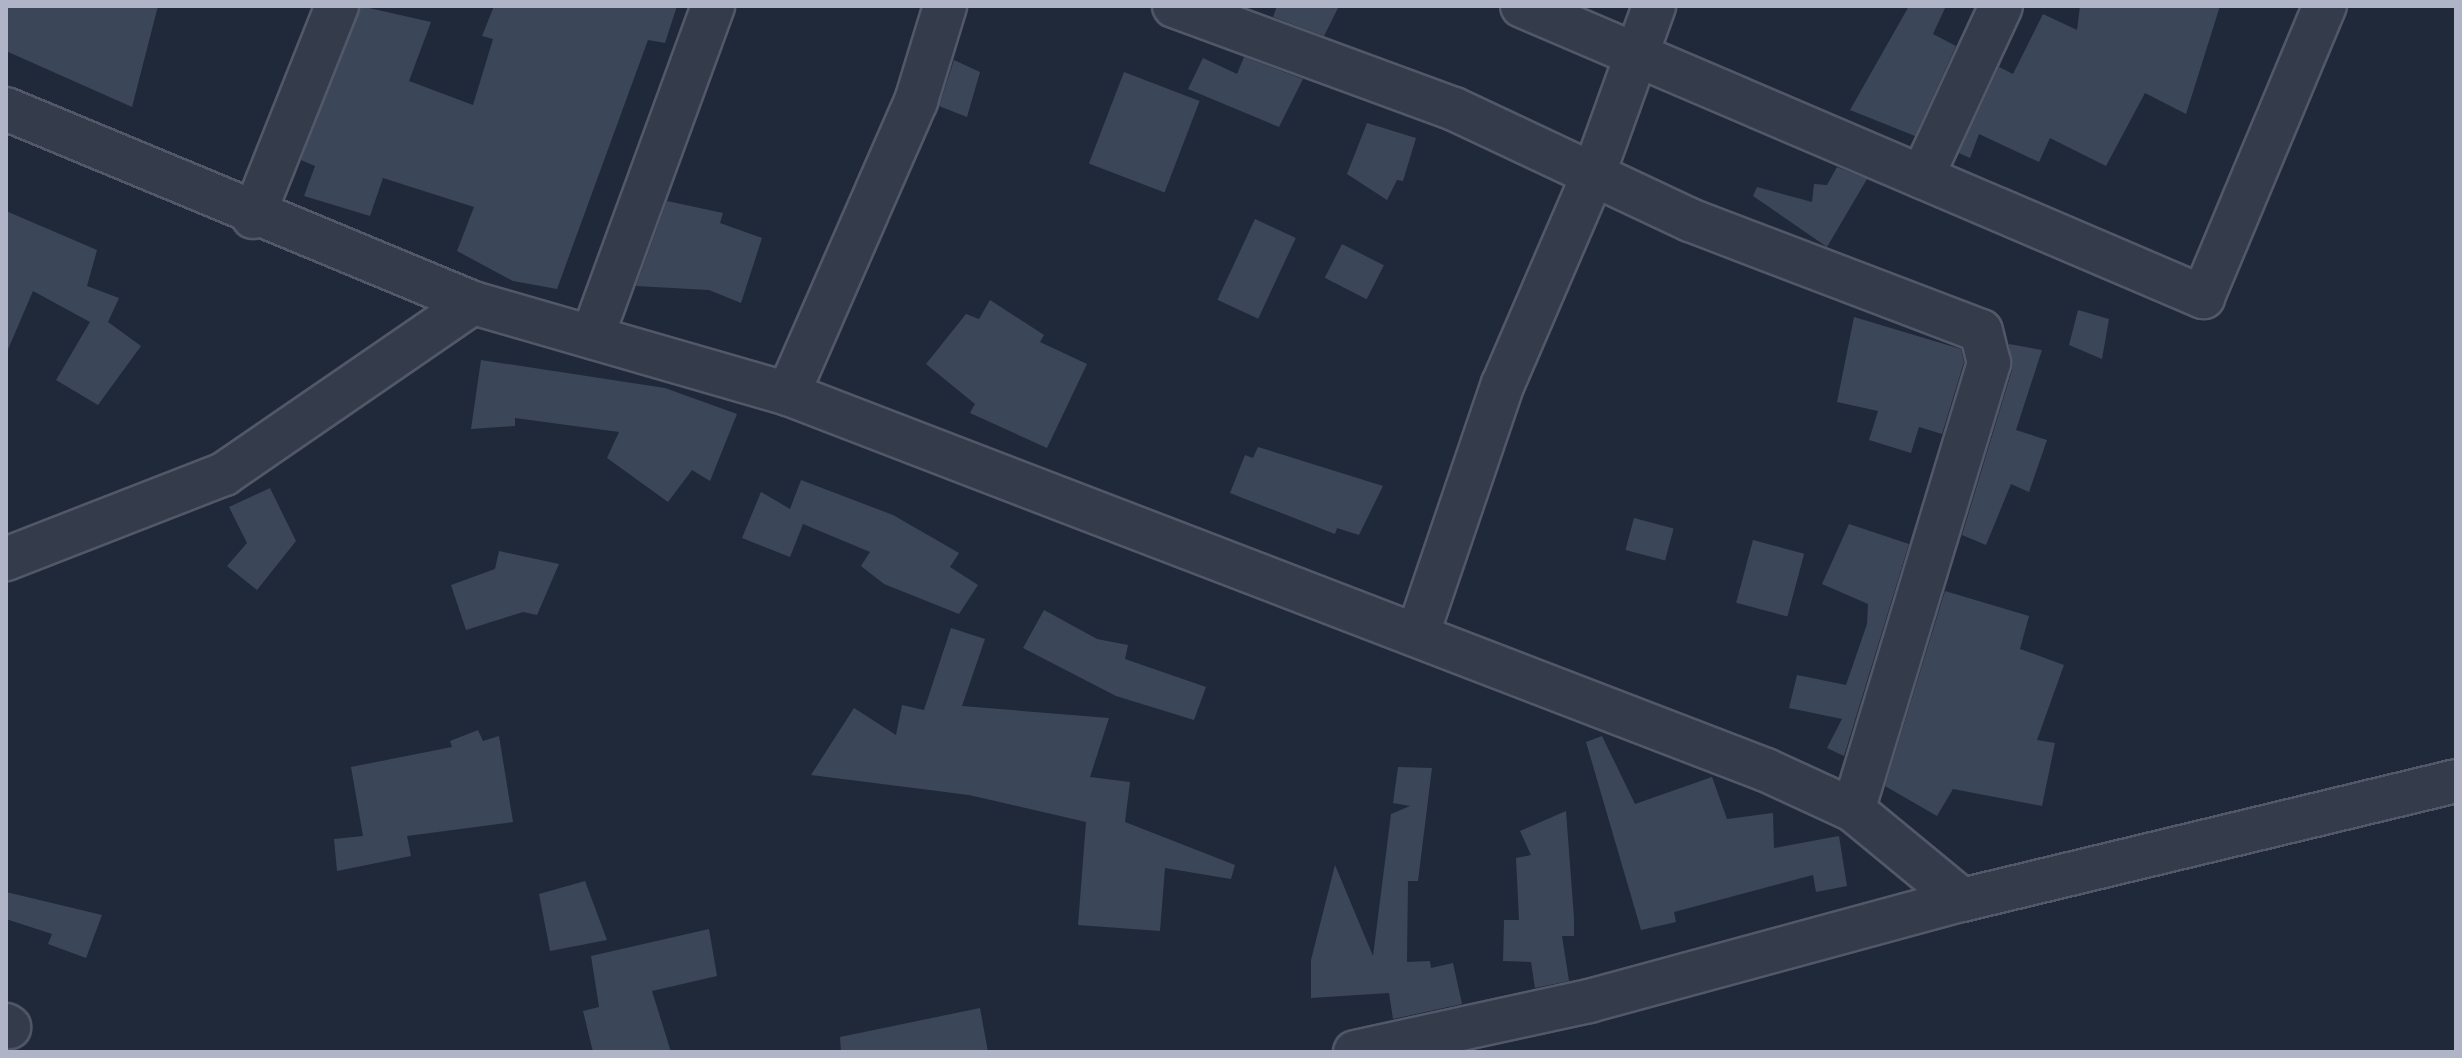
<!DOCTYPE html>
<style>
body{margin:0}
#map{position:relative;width:2462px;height:1058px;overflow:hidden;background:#202939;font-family:"Asap Condensed",sans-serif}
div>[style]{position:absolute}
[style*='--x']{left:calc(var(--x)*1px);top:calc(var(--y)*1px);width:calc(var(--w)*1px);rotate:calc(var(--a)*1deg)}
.building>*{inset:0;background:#3c4659;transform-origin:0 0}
.roads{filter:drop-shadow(2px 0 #525867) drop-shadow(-2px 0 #525867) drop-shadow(0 2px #525867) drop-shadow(0 -2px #525867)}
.minor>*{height:42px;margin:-21px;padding:0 21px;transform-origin:21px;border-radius:21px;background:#343b4a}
span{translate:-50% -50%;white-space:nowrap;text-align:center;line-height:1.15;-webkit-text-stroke:6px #1a202e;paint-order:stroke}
.frame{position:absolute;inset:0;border:8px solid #afb5c6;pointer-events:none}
</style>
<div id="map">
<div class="building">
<i style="clip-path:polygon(6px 6px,158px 6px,132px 107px,6px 51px)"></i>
<i style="clip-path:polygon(360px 6px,431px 22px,409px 81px,473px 105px,493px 39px,482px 36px,494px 6px,677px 6px,665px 43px,648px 40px,557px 289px,513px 281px,457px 251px,474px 207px,383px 178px,370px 216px,304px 196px,315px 166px,301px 160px)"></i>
<i style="clip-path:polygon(1277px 6px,1339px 6px,1324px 36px,1273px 17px)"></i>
<i style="clip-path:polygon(1909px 6px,1946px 6px,1933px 34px,1956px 46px,1915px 136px,1850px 110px)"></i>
<i style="clip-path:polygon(2080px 6px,2220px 6px,2186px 114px,2145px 93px,2106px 166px,2050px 138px,2039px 162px,1979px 134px,1970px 158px,1959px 153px,1999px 67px,2013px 74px,2043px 14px,2077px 30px)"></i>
<i style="clip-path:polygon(1244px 57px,1303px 79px,1279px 127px,1188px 89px,1203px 58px,1237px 74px)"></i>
<i style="clip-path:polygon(954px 60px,980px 72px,967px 117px,939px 106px)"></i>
<i style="left:1124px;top:72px;width:81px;height:98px;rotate:21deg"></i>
<i style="clip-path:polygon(1367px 123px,1416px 138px,1403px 181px,1397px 180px,1387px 200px,1347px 174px)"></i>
<i style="clip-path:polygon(1837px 167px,1867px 179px,1827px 247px,1753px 196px,1757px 187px,1812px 202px,1814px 184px,1827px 185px)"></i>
<i style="clip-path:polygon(667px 201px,723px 213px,720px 223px,762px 238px,741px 303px,709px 290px,636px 286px)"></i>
<i style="clip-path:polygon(6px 211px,97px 250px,87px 286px,119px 298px,108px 322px,141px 346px,98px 405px,56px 380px,90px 322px,33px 291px,6px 354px)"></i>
<i style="left:1255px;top:219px;width:45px;height:89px;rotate:25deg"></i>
<i style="left:1342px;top:244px;width:47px;height:38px;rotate:27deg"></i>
<i style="clip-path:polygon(990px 300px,1044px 335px,1040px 342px,1087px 364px,1047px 448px,970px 413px,975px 404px,926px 364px,966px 314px,979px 319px)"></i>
<i style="clip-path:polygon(2078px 310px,2109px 319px,2102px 359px,2069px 345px)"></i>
<i style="clip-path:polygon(1854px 317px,1961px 349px,1964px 362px,1942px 434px,1919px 427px,1911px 453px,1869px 440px,1878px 411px,1837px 402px)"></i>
<i style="clip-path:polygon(2009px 344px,2042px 350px,2016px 430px,2047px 440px,2029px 492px,2011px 484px,1986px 545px,1962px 535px,2012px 370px)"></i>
<i style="clip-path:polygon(481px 360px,665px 388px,737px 414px,710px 481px,692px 470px,668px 502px,607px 458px,619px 432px,515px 418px,515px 426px,471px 429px)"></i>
<i style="clip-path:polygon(1258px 447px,1383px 486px,1359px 535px,1337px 528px,1335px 534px,1230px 493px,1245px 455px,1253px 458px)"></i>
<i style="clip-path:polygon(801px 480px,893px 515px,959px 553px,950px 567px,978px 585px,959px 614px,884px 584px,861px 566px,870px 552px,803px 524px,790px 557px,742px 538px,761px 492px,790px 509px)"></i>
<i style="clip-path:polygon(270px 488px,296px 541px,257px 590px,227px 566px,247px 543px,229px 507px)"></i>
<i style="left:1634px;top:518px;width:41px;height:33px;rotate:15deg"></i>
<i style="clip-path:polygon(1849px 524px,1909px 544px,1844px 756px,1827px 748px,1842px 719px,1789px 708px,1797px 675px,1846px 685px,1867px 624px,1868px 604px,1822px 584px)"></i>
<i style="left:1753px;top:540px;width:53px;height:65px;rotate:15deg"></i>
<i style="clip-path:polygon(499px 551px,559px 564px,537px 615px,523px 612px,466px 630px,451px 585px,495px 569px)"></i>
<i style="clip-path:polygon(1945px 591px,2029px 616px,2020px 649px,2064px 665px,2037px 740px,2055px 743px,2042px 806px,1953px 789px,1937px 816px,1885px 786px)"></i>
<i style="clip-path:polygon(1044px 610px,1097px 639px,1128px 645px,1125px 659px,1206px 687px,1194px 720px,1116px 696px,1023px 648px)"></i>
<i style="clip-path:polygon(951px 628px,985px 639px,962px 706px,1109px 718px,1090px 777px,1130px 782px,1125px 822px,1235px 865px,1231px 879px,1165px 868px,1160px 931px,1078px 925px,1086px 822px,969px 795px,811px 775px,854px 708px,896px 735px,902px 705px,924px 710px)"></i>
<i style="clip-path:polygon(478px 730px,483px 741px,499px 736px,513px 822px,407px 836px,411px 856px,337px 871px,334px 839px,363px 836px,351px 767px,452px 747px,450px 741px)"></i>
<i style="clip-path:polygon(1602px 736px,1635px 804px,1712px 777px,1727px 819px,1773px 813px,1774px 848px,1839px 836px,1847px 886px,1816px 892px,1813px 875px,1674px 912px,1676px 922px,1641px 930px,1586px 742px)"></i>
<i style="clip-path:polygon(1398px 767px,1432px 768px,1418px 881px,1408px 881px,1407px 962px,1430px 961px,1431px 968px,1453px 963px,1462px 1004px,1393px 1019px,1389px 993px,1311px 998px,1311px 960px,1335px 865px,1373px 956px,1391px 814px,1410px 806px,1393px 803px)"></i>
<i style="clip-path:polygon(1566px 811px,1574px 918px,1574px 936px,1562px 936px,1569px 981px,1535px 988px,1531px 962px,1503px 961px,1504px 920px,1519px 920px,1516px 858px,1531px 855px,1520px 831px)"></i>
<i style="clip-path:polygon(585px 881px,607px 940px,550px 951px,539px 894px)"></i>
<i style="clip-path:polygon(6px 892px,102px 915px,86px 958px,48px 944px,52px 934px,6px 919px)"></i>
<i style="clip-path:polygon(709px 929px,717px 976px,652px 991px,671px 1052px,593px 1052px,583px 1011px,599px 1007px,591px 956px)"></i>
<i style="clip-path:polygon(980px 1008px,988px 1052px,841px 1052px,840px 1037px)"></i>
</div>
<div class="roads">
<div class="minor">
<i style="--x:1174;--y:6;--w:298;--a:20.2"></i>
<i style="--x:1454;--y:109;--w:261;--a:25.2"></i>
<i style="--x:1690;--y:220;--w:311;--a:20.9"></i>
<i style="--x:1981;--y:331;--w:33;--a:76"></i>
<i style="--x:1989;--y:363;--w:467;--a:106.9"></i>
<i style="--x:1522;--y:6;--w:741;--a:23.14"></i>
<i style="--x:2203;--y:297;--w:316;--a:-67.3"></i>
<i style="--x:6;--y:109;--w:506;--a:22.56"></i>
<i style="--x:473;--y:303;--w:328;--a:16.1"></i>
<i style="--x:788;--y:394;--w:1048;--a:21.03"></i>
<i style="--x:1766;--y:770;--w:96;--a:24.7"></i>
<i style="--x:1853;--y:810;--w:141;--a:39.5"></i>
<i style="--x:1922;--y:177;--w:188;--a:-65.2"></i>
<i style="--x:253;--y:217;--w:227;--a:-68.3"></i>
<i style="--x:592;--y:337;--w:352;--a:-69.9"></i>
<i style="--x:788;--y:394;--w:320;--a:-66.4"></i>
<i style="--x:916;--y:101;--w:99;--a:-73"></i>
<i style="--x:6;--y:559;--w:234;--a:-21.3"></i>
<i style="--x:224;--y:474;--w:302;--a:-34.5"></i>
<i style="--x:1418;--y:633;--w:263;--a:-71.2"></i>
<i style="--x:1503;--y:384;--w:230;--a:-66.7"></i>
<i style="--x:1594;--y:173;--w:177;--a:-70.2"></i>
<i style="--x:6;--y:1025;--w:4;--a:34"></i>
<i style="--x:1355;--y:1052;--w:239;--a:-12.3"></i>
<i style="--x:1589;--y:1001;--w:386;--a:-15.2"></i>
<i style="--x:1962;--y:900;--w:508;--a:-13.54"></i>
</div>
</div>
<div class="frame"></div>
</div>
